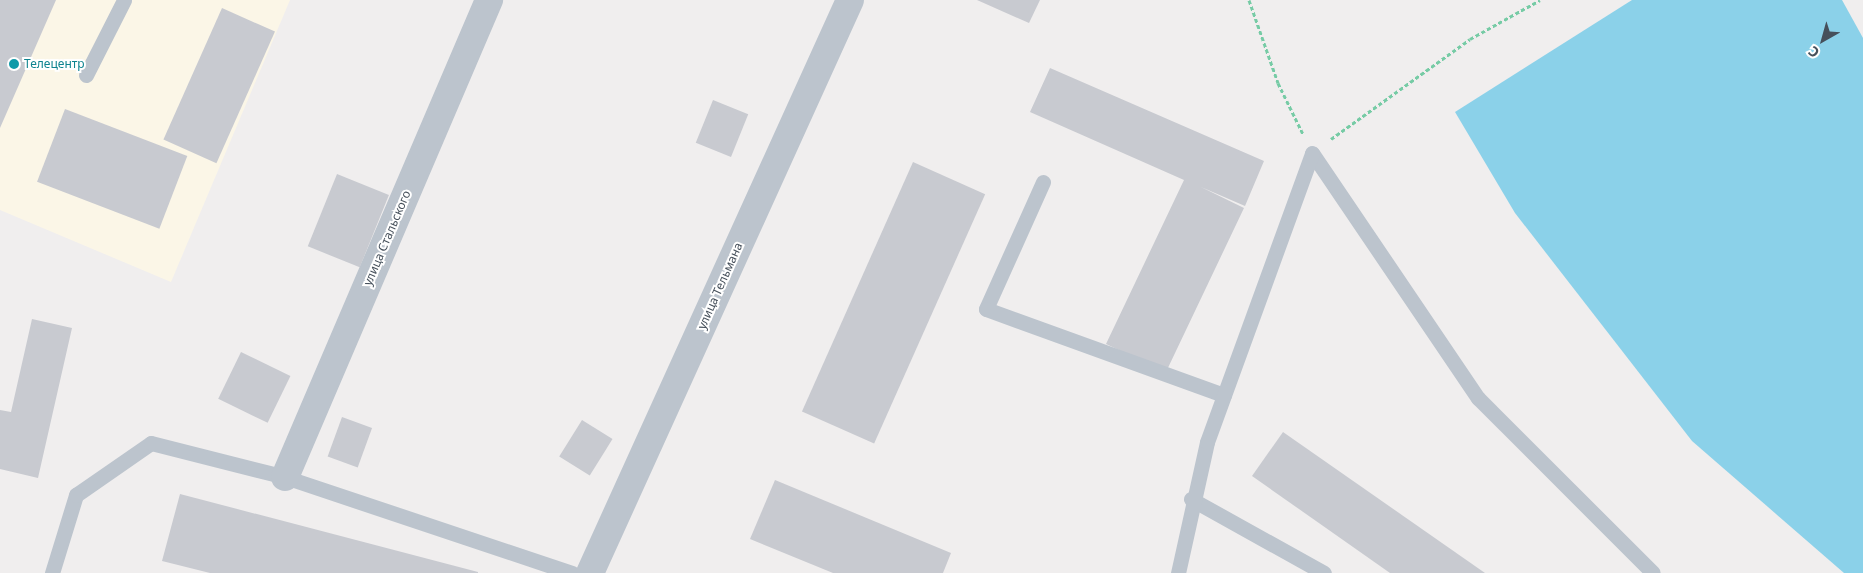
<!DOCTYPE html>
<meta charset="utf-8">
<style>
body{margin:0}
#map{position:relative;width:1863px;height:573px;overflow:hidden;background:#f0eeee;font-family:"Noto Sans",sans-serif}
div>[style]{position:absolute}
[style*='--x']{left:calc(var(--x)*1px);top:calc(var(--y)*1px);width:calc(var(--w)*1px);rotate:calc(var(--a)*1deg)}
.commercial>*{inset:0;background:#fbf6e7}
.water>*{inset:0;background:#8bd1e9}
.building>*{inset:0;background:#c8cad0;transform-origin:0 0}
.path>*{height:3px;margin-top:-1.5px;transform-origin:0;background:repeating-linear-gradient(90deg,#76cba5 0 4px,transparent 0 6.5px)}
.service>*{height:15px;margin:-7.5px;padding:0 7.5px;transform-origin:7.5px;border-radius:7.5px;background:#bcc4cd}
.minor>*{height:28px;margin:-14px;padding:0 14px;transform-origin:14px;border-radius:14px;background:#bcc4cd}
.dots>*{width:14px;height:14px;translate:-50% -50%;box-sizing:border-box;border:2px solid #fff;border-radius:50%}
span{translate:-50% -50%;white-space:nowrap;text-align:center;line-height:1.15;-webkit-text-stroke:4px #fff;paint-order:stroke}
.culture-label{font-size:12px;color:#0d838f}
.left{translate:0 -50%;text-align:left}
.street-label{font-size:12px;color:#46505b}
.north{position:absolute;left:1798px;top:15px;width:50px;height:50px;-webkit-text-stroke:4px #fff;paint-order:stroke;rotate:218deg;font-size:14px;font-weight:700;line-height:20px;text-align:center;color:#46505b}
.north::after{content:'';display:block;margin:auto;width:18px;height:22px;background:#46505b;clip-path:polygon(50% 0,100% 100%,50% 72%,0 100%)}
</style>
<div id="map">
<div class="commercial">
<i style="clip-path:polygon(0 0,290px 0,171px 282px,0 210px)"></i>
</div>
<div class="water">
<i style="clip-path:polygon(1632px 0,1842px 0,1863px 38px,1863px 573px,1844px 573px,1692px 441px,1515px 213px,1455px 112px)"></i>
</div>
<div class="building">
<i style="clip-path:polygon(0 0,56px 0,0 128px)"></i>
<i style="clip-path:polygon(977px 0,1040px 0,1029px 23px)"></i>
<i style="left:222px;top:8px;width:58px;height:144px;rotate:24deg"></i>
<i style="clip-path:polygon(1050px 68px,1264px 161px,1245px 206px,1201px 187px,1244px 208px,1166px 372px,1106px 344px,1184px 180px,1030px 112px)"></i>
<i style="left:713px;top:100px;width:38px;height:46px;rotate:22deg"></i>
<i style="left:65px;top:109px;width:131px;height:78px;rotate:21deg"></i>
<i style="left:913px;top:162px;width:79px;height:273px;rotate:24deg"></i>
<i style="left:337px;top:174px;width:56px;height:78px;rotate:22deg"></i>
<i style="clip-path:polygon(32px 319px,72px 328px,38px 478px,0 469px,0 410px,11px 412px)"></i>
<i style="left:241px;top:352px;width:55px;height:52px;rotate:26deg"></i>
<i style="left:342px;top:417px;width:32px;height:42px;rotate:20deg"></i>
<i style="left:582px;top:420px;width:36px;height:43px;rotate:32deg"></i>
<i style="clip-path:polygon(1283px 432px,1485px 573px,1390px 573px,1252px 476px)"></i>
<i style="clip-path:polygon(775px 480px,951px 553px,943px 573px,833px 573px,750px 539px)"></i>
<i style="clip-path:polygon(180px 494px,478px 572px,478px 573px,210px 573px,162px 561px)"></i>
</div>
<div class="path">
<i style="--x:1249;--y:0;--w:88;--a:70.7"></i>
<i style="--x:1278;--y:83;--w:57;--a:63.9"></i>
<i style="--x:1331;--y:139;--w:171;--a:-35.7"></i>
<i style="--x:1470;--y:39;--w:80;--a:-29.1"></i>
</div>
<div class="service">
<i style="--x:86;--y:75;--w:84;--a:-63.1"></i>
<i style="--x:1312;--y:153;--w:296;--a:55.9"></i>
<i style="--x:1478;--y:398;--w:247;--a:45"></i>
<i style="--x:1043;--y:182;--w:139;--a:114.2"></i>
<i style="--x:986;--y:309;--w:253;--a:19.9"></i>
<i style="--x:1191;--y:499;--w:152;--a:29.1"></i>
<i style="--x:52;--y:573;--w:82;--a:-72.9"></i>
<i style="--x:76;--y:495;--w:91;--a:-34.7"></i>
<i style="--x:151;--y:443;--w:138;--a:14.2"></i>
<i style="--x:285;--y:477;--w:303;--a:18.5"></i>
<i style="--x:1178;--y:573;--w:134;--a:-77.5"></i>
<i style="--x:1207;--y:442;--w:307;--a:-70"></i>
</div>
<div class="minor">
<i style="--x:285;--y:477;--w:519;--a:-66.84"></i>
<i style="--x:590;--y:573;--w:629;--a:-65.59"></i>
</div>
<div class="dots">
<i style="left:14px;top:64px;background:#0f9aa8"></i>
</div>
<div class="culture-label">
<span class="left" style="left:24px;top:64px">Телецентр</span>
</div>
<div class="street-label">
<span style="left:387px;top:238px;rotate:-67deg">улица Стальского</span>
<span style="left:720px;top:286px;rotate:-66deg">улица Тельмана</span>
</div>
<div class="north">С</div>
</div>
